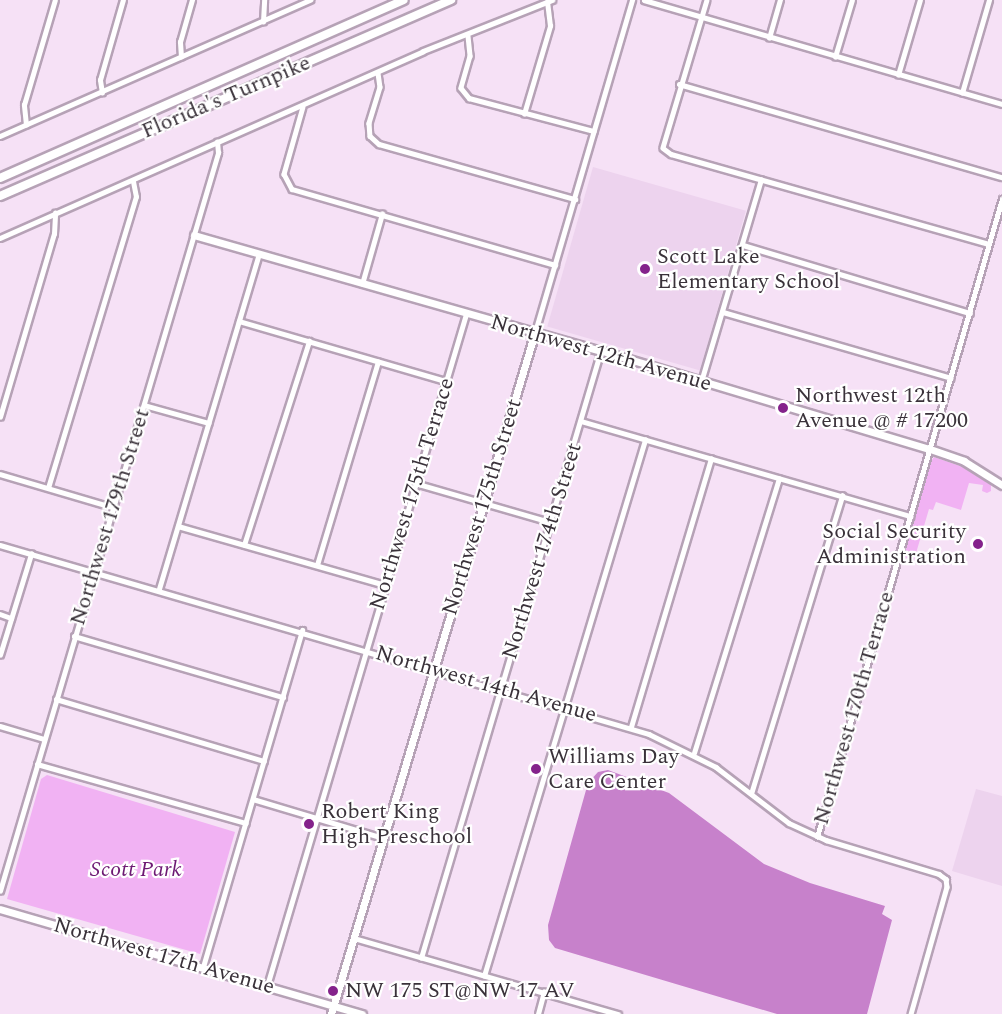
<!DOCTYPE html>
<style>
body{margin:0}
#map{position:relative;width:1002px;height:1014px;overflow:hidden;background:#f6e1f6;font-family:Spectral,serif}
div>[style]{position:absolute}
[style*='--x']{left:calc(var(--x)*1px);top:calc(var(--y)*1px);width:calc(var(--w)*1px);rotate:calc(var(--a)*1deg)}
.built>*{inset:0;background:#edd3ee;transform-origin:0 0}
.green>*{inset:0;background:#f1b2f3}
.water>*{inset:0;background:#c781cb}
.roads{filter:drop-shadow(2px 0 #b6a2b6) drop-shadow(-2px 0 #b6a2b6) drop-shadow(0 2px #b6a2b6) drop-shadow(0 -2px #b6a2b6)}
.street>*{height:4.5px;margin:-2.25px;padding:0 2.25px;transform-origin:2.25px;border-radius:2.25px;background:#fff}
.secondary>*{height:7px;margin:-3.5px;padding:0 3.5px;transform-origin:3.5px;border-radius:3.5px;background:#fff}
.highway>*{height:8px;margin:-4px;padding:0 4px;transform-origin:4px;border-radius:4px;background:#fff}
.dots>*{width:16px;height:16px;translate:-50% -50%;box-sizing:border-box;border:3px solid #fff;border-radius:50%}
span{translate:-50% -50%;white-space:nowrap;text-align:center;line-height:1.15;-webkit-text-stroke:4.5px #fff;paint-order:stroke}
.street-label{font-size:22px;color:#3a323a}
.poi-label{font-size:22px;color:#3a323a}
.left{translate:0 -50%;text-align:left}
.right{translate:-100% -50%;text-align:right}
.park-label{font-size:22px;color:#6d1973;font-style:italic}
</style>
<div id="map">
<div class="built">
<i style="left:593px;top:167px;width:159px;height:166px;rotate:16deg"></i>
<i style="clip-path:polygon(976px 789px,1002px 796px,1002px 886px,952px 871px)"></i>
</div>
<div class="green">
<i style="clip-path:polygon(934px 457px,963px 467px,991px 485px,991px 491px,987px 493px,982px 491px,983px 485px,969px 483px,961px 510px,936px 502px,933px 510px,929px 509px,914px 560px,901px 556px,927px 467px)"></i>
<i style="clip-path:polygon(47px 775px,235px 832px,200px 954px,7px 899px,41px 779px)"></i>
</div>
<div class="water">
<i style="clip-path:polygon(608px 770px,669px 793px,764px 864px,810px 883px,885px 906px,882px 914px,892px 920px,867px 1014px,777px 1014px,555px 948px,549px 940px,548px 925px,588px 783px,598px 772px)"></i>
</div>
<div class="roads">
<div class="street">
<i style="--x:644;--y:0;--w:373;--a:16.2"></i>
<i style="--x:707;--y:0;--w:154;--a:106.6"></i>
<i style="--x:663;--y:148;--w:10;--a:37"></i>
<i style="--x:671;--y:154;--w:330;--a:15.8"></i>
<i style="--x:263;--y:22;--w:22;--a:-87"></i>
<i style="--x:468;--y:36;--w:20;--a:84"></i>
<i style="--x:470;--y:56;--w:33;--a:106"></i>
<i style="--x:461;--y:88;--w:13;--a:51"></i>
<i style="--x:469;--y:98;--w:129;--a:14.8"></i>
<i style="--x:769;--y:38;--w:40;--a:-74"></i>
<i style="--x:181;--y:57;--w:15;--a:-94"></i>
<i style="--x:180;--y:42;--w:44;--a:-74.1"></i>
<i style="--x:835;--y:57;--w:59;--a:-73.4"></i>
<i style="--x:378;--y:73;--w:14;--a:82"></i>
<i style="--x:380;--y:87;--w:38;--a:107"></i>
<i style="--x:369;--y:123;--w:13;--a:86"></i>
<i style="--x:370;--y:136;--w:12;--a:42"></i>
<i style="--x:379;--y:144;--w:204;--a:15.7"></i>
<i style="--x:898;--y:75;--w:78;--a:-73.7"></i>
<i style="--x:679;--y:84;--w:336;--a:16.1"></i>
<i style="--x:102;--y:93;--w:13;--a:-99"></i>
<i style="--x:100;--y:80;--w:83;--a:-74"></i>
<i style="--x:962;--y:93;--w:97;--a:-73.8"></i>
<i style="--x:303;--y:107;--w:70;--a:105.8"></i>
<i style="--x:284;--y:174;--w:17;--a:62"></i>
<i style="--x:292;--y:189;--w:274;--a:16.1"></i>
<i style="--x:524;--y:114;--w:92;--a:-73.5"></i>
<i style="--x:550;--y:26;--w:24;--a:-97"></i>
<i style="--x:26;--y:125;--w:20;--a:-96"></i>
<i style="--x:24;--y:105;--w:109;--a:-73.6"></i>
<i style="--x:0;--y:136;--w:339;--a:-23.7"></i>
<i style="--x:0;--y:238;--w:462;--a:-23.8"></i>
<i style="--x:423;--y:51;--w:139;--a:-21.6"></i>
<i style="--x:743;--y:245;--w:237;--a:16.7"></i>
<i style="--x:362;--y:284;--w:73;--a:-74.1"></i>
<i style="--x:723;--y:312;--w:237;--a:16.1"></i>
<i style="--x:239;--y:321;--w:215;--a:16.2"></i>
<i style="--x:535;--y:332;--w:346;--a:-73.7"></i>
<i style="--x:701;--y:382;--w:211;--a:-73.5"></i>
<i style="--x:144;--y:405;--w:67;--a:15.5"></i>
<i style="--x:0;--y:417;--w:191;--a:-73.6"></i>
<i style="--x:54;--y:234;--w:21;--a:-87"></i>
<i style="--x:581;--y:421;--w:343;--a:16.1"></i>
<i style="--x:0;--y:474;--w:117;--a:16.4"></i>
<i style="--x:415;--y:483;--w:141;--a:16.1"></i>
<i style="--x:48;--y:488;--w:304;--a:-73.2"></i>
<i style="--x:136;--y:197;--w:16;--a:-101"></i>
<i style="--x:178;--y:526;--w:215;--a:15.9"></i>
<i style="--x:0;--y:545;--w:676;--a:16.24"></i>
<i style="--x:649;--y:734;--w:75;--a:26.2"></i>
<i style="--x:716;--y:767;--w:92;--a:37.5"></i>
<i style="--x:789;--y:823;--w:41;--a:24.7"></i>
<i style="--x:826;--y:840;--w:118;--a:16.7"></i>
<i style="--x:939;--y:874;--w:9;--a:36"></i>
<i style="--x:946;--y:879;--w:8;--a:83"></i>
<i style="--x:947;--y:887;--w:132;--a:105.8"></i>
<i style="--x:244;--y:545;--w:214;--a:-72.3"></i>
<i style="--x:317;--y:565;--w:212;--a:-73.3"></i>
<i style="--x:159;--y:589;--w:350;--a:-73.4"></i>
<i style="--x:0;--y:614;--w:12;--a:20"></i>
<i style="--x:74;--y:636;--w:218;--a:16.3"></i>
<i style="--x:0;--y:655;--w:106;--a:-72.9"></i>
<i style="--x:56;--y:699;--w:217;--a:16.6"></i>
<i style="--x:0;--y:726;--w:46;--a:16.5"></i>
<i style="--x:631;--y:727;--w:280;--a:-73.4"></i>
<i style="--x:694;--y:753;--w:287;--a:-72.8"></i>
<i style="--x:37;--y:764;--w:217;--a:15.8"></i>
<i style="--x:751;--y:794;--w:312;--a:-73"></i>
<i style="--x:253;--y:799;--w:136;--a:16.7"></i>
<i style="--x:817;--y:837;--w:664;--a:-73.83"></i>
<i style="--x:0;--y:891;--w:770;--a:-73.54"></i>
<i style="--x:218;--y:153;--w:11;--a:-95"></i>
<i style="--x:354;--y:938;--w:275;--a:16.1"></i>
<i style="--x:421;--y:958;--w:634;--a:-73.51"></i>
<i style="--x:203;--y:967;--w:351;--a:-73.6"></i>
<i style="--x:484;--y:976;--w:560;--a:-73.28"></i>
<i style="--x:267;--y:986;--w:701;--a:-73.5"></i>
<i style="--x:538;--y:1014;--w:23;--a:-75"></i>
</div>
<div class="secondary">
<i style="--x:194;--y:235;--w:421;--a:15.9"></i>
<i style="--x:599;--y:350;--w:345;--a:16.7"></i>
<i style="--x:930;--y:449;--w:36;--a:19"></i>
<i style="--x:964;--y:461;--w:45;--a:32.3"></i>
<i style="--x:0;--y:909;--w:377;--a:16.2"></i>
<i style="--x:331;--y:1014;--w:712;--a:-73.35"></i>
</div>
<div class="highway">
<i style="--x:0;--y:178;--w:441;--a:-23.8"></i>
<i style="--x:0;--y:196;--w:492;--a:-23.5"></i>
</div>
</div>
<div class="dots">
<i style="left:645px;top:269px;background:#84228b"></i>
<i style="left:783px;top:408px;background:#84228b"></i>
<i style="left:978px;top:544px;background:#84228b"></i>
<i style="left:536px;top:769px;background:#84228b"></i>
<i style="left:309px;top:824px;background:#84228b"></i>
<i style="left:333px;top:991px;background:#84228b"></i>
</div>
<div class="street-label">
<span style="left:226px;top:97px;rotate:-23deg">Florida's Turnpike</span>
<span style="left:601px;top:353px;rotate:16deg">Northwest 12th Avenue</span>
<span style="left:412px;top:494px;rotate:-73deg">Northwest 175th Terrace</span>
<span style="left:482px;top:507px;rotate:-73deg">Northwest 175th Street</span>
<span style="left:110px;top:517px;rotate:-73deg">Northwest 179th Street</span>
<span style="left:542px;top:551px;rotate:-73deg">Northwest 174th Street</span>
<span style="left:486px;top:684px;rotate:16deg">Northwest 14th Avenue</span>
<span style="left:854px;top:708px;rotate:-74deg">Northwest 170th Terrace</span>
<span style="left:164px;top:956px;rotate:16deg">Northwest 17th Avenue</span>
</div>
<div class="poi-label">
<span class="left" style="left:657px;top:269px">Scott Lake<br>Elementary School</span>
<span class="left" style="left:795px;top:408px">Northwest 12th<br>Avenue @ # 17200</span>
<span class="right" style="left:966px;top:544px">Social Security<br>Administration</span>
<span class="left" style="left:548px;top:769px">Williams Day<br>Care Center</span>
<span class="left" style="left:321px;top:824px">Robert King<br>High Preschool</span>
<span class="left" style="left:345px;top:991px">NW 175 ST@NW 17 AV</span>
</div>
<div class="park-label">
<span style="left:136px;top:870px">Scott Park</span>
</div>
</div>
